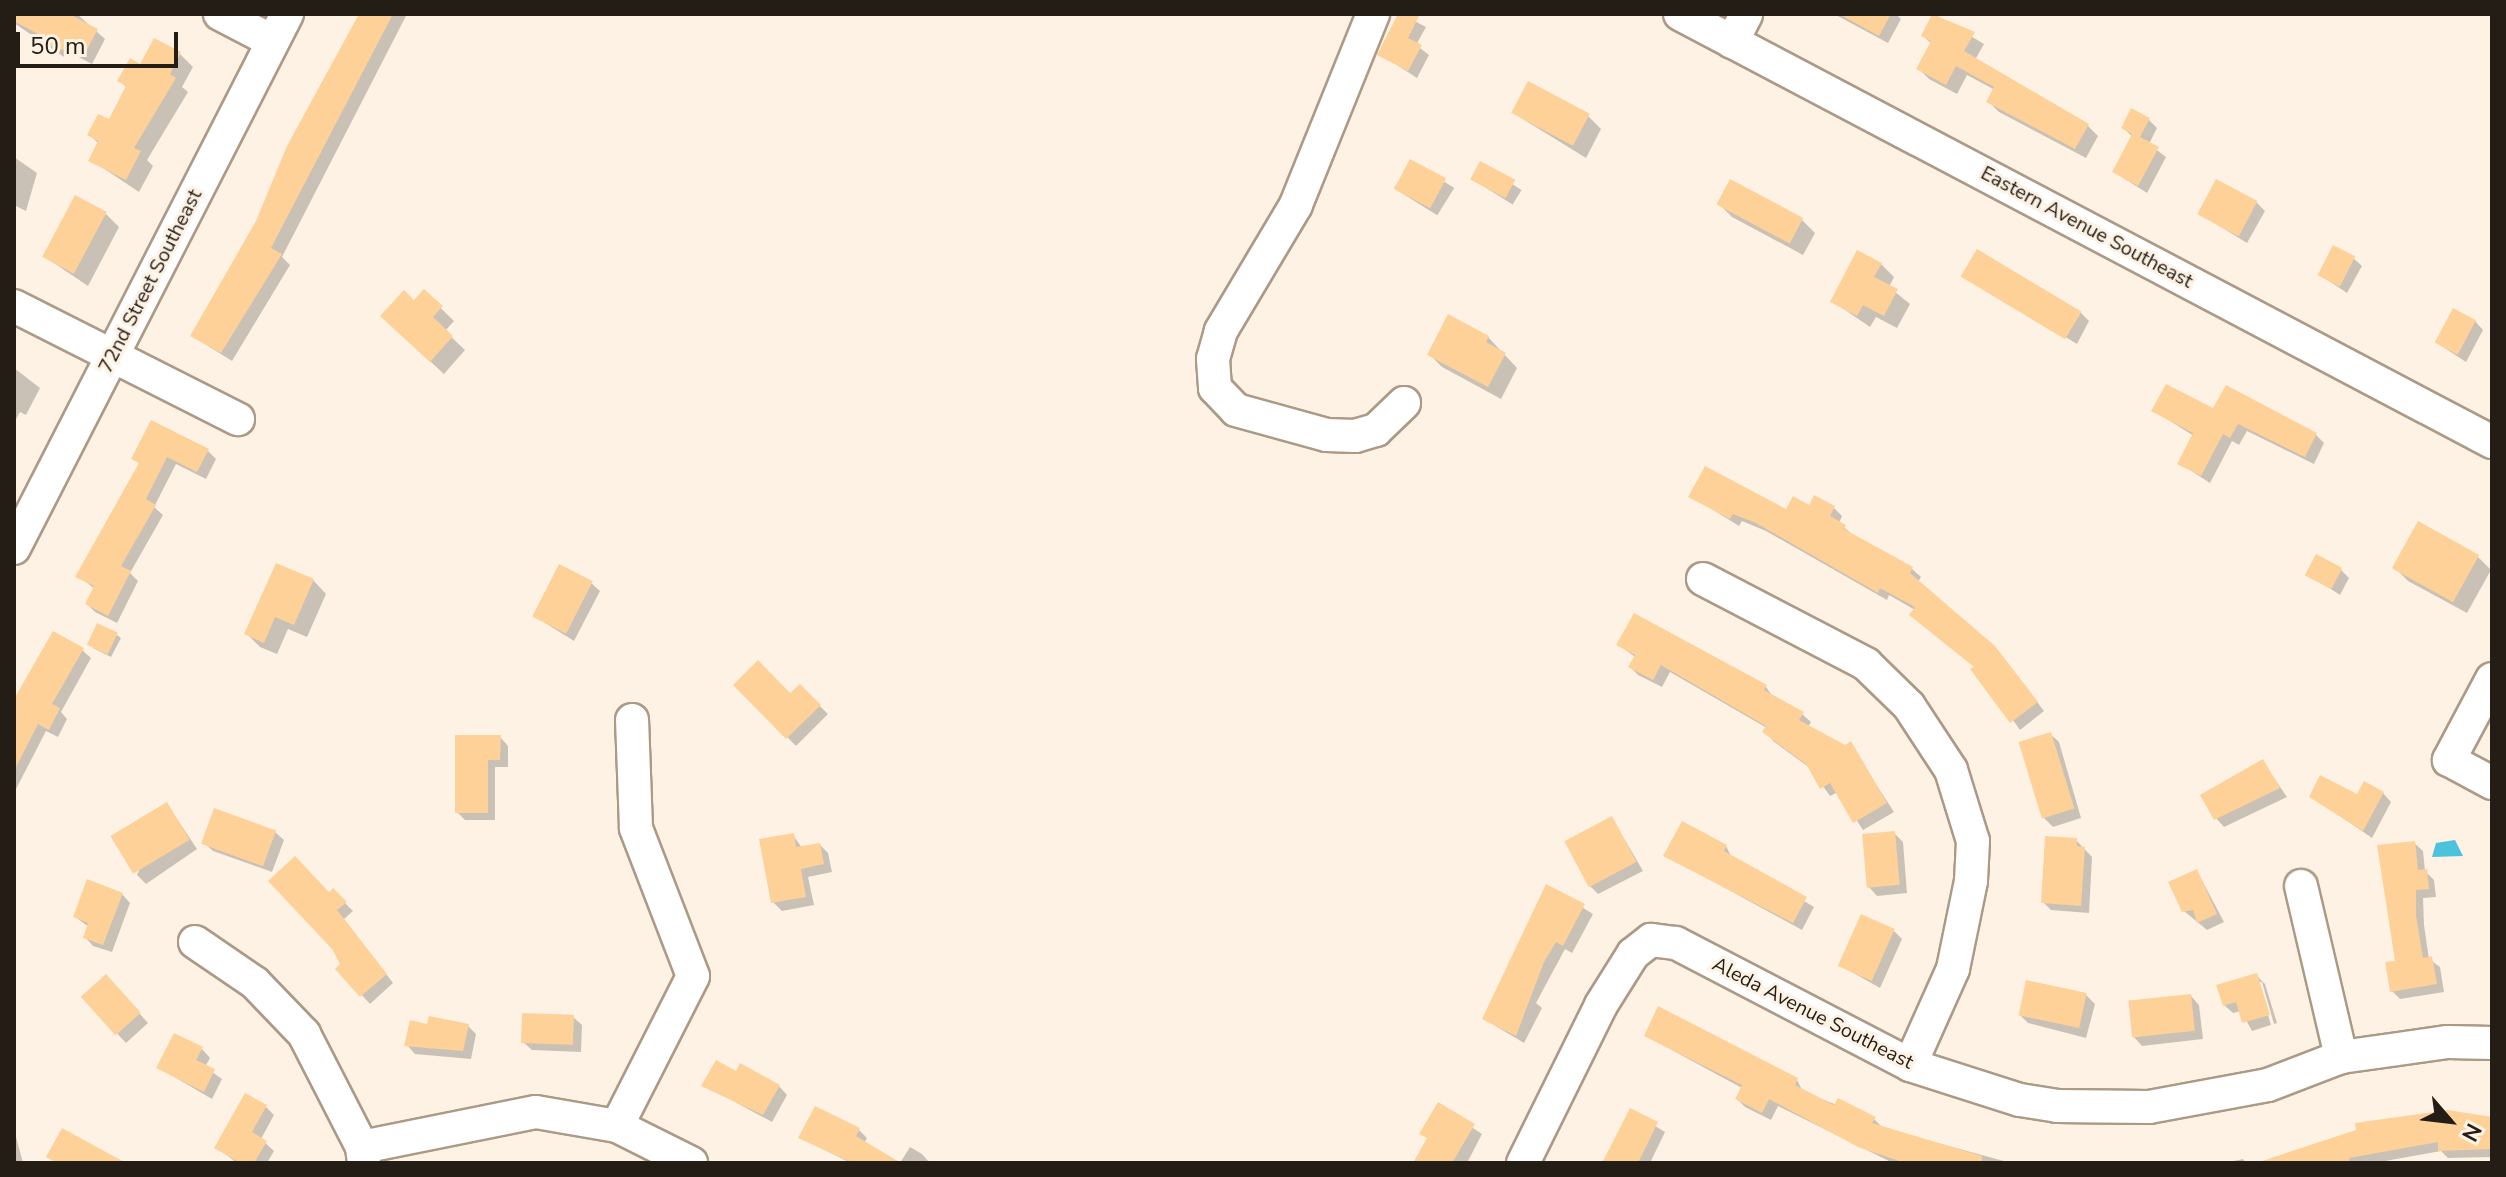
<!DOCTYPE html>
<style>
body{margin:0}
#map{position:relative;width:2506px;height:1177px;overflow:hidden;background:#fdf2e4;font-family:"Nunito Sans",sans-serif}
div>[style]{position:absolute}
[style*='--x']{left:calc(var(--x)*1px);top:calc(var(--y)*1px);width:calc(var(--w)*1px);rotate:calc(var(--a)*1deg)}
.water>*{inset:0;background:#4dc2dd}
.shadow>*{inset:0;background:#0003;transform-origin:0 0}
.building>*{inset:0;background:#fed198;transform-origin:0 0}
.roads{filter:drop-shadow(2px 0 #ac9a86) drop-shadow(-2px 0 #ac9a86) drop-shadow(0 2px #ac9a86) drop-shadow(0 -2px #ac9a86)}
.minor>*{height:32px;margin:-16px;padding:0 16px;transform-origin:16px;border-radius:16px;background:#fff}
span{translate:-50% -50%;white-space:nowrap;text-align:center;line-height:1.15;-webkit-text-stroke:6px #fdf2e4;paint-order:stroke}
.street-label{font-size:20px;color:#231d15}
.frame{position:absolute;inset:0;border:16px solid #231d15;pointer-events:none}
.north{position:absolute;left:2410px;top:1081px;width:80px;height:80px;-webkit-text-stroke:6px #fdf2e4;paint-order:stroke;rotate:118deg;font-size:22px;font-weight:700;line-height:32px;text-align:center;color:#231d15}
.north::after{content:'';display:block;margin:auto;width:28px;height:36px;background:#231d15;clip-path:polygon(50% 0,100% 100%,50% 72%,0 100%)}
.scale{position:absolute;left:16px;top:32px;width:162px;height:36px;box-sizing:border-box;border:4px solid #231d15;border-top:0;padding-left:10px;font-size:24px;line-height:28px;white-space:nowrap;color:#231d15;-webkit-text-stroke:6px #fdf2e4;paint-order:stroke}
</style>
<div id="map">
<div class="water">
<i style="clip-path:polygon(2455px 840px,2463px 856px,2432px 857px,2436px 843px)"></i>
</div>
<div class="shadow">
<i style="clip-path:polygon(14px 14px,77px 14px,105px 39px,92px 64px,67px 51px,64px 57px,14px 23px)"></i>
<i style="clip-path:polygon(360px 14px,407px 14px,282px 257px,290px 265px,232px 361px,192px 336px,258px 222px)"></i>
<i style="clip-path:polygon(1401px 14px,1426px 27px,1416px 45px,1429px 55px,1417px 78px,1380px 54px)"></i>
<i style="clip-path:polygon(1834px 14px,1896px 14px,1901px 19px,1888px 43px)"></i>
<i style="clip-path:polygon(1934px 14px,1984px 44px,1975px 60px,2087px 125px,2098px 136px,2086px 158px,1999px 112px,1989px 102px,1995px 90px,1967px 75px,1957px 94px,1929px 79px,1919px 69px,1932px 44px,1923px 36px)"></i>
<i style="clip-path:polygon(180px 54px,193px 67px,182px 87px,188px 92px,147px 160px,153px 166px,139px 192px,91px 160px,99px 144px,90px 135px,110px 122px,127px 88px,120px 81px,140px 66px)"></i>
<i style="clip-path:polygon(1513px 113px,1588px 116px,1601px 129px,1586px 158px)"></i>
<i style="clip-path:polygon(2149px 120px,2157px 128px,2149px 144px,2166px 157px,2147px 193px,2114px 172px,2133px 137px,2123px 128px)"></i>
<i style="clip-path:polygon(14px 157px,37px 173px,26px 211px,14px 205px)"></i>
<i style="left:1411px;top:161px;width:51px;height:32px;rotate:32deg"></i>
<i style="left:1480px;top:164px;width:49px;height:17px;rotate:32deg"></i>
<i style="clip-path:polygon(2256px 202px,2265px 211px,2247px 243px,2200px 214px)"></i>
<i style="clip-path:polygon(1719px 204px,1802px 220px,1815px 233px,1803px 255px,1732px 217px)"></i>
<i style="clip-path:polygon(106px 214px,119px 227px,88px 286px,45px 257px)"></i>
<i style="clip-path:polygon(2353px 258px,2362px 266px,2347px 293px,2320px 275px)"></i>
<i style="clip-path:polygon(1881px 264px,1894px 277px,1889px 287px,1910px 304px,1897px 328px,1876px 317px,1870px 327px,1832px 301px)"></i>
<i style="clip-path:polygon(1965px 277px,2081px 313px,2089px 321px,2077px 344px)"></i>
<i style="clip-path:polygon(424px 292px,454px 321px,445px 331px,465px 350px,444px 374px,395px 329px)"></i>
<i style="clip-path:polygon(2475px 321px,2483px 330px,2466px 362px,2437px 343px)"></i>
<i style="clip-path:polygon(1488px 337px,1517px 368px,1501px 399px,1442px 367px,1429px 354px)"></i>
<i style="clip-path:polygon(14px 368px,40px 388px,26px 415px,20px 412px,14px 423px)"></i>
<i style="clip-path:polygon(2154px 411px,2316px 435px,2324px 443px,2314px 464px,2247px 431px,2239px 445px,2232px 441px,2210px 483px,2179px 463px,2194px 436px)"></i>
<i style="clip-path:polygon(208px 451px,216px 459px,206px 479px,176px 464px,154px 507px,163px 515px,130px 573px,138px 581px,117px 623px,95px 612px,87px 604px,95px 589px,78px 576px,140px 465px,134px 458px)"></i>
<i style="clip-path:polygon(1691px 496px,1787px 512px,1810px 507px,1815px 498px,1834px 508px,1842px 516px,1839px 523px,1854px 536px,1912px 569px,1921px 577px,1918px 582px,2003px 657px,2044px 711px,2020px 730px,1976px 668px,1915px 610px,1889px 595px,1887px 600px,1766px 531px,1742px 521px,1739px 526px)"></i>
<i style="clip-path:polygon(2419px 524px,2478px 557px,2491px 570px,2467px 613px,2408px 581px,2395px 568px)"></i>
<i style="clip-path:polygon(2341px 570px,2349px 578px,2340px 595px,2308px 574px)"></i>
<i style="clip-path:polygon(313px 580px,326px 594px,307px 637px,288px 629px,277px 654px,260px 647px,247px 634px)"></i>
<i style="clip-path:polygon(591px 583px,600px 591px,574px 641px,534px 616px)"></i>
<i style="clip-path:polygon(1634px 616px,1766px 687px,1773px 697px,1802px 714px,1811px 722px,1808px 727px,1845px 747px,1850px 744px,1894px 812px,1863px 830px,1838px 792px,1830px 796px,1810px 768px,1773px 741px,1767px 728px,1670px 672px,1662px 687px,1638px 675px,1630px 667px,1635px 657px,1619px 645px)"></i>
<i style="clip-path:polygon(117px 635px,121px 638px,111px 657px,93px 648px)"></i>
<i style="clip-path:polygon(82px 650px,91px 658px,61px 712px,67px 719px,58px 737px,46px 731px,14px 793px,14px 707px)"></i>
<i style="clip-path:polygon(736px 685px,790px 696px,800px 687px,828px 714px,796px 746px)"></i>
<i style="clip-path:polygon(2050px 734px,2059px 742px,2081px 818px,2053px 827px,2044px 818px)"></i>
<i style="clip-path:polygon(500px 737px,508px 746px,508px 767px,495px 767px,495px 820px,465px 820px,457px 812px)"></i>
<i style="clip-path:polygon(2263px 762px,2287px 797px,2224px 827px,2216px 818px)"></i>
<i style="clip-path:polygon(2383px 793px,2391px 802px,2372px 838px,2311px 796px)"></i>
<i style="clip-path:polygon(167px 804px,197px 849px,146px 884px,137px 875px)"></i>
<i style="clip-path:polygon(1612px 818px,1643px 871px,1598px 894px,1589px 885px)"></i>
<i style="clip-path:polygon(275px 832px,284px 840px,272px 872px,213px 851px,204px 843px)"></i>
<i style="clip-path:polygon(1894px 833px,1903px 842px,1907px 893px,1877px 896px,1869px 887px)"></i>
<i style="clip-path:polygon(793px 835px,802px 848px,820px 845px,828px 853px,832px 872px,808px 877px,814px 905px,782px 911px,773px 902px)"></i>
<i style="clip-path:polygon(2076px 840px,2092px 857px,2089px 913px,2051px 910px,2043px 902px)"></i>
<i style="clip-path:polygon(2414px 843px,2423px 851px,2425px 871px,2434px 880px,2436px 897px,2423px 898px,2424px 925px,2429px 959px,2440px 967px,2444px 992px,2400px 999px,2392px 991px)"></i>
<i style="clip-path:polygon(1726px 846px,1732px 858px,1814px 907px,1802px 930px,1665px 855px)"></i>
<i style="clip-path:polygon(2197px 871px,2224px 922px,2207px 930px,2184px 911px)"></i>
<i style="clip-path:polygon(1547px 886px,1593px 914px,1572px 953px,1565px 949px,1536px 1003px,1542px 1008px,1524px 1043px,1484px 1019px)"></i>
<i style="clip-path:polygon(333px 891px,353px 911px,344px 919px,393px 983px,370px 1004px,338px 969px,343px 964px,329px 895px)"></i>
<i style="clip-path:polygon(122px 894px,130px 903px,112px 952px,93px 946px,85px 937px,89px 927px,75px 917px)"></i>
<i style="clip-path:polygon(1894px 931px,1902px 939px,1880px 988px,1843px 967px)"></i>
<i style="clip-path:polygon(evenodd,2256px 975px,2265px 984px,2277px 1023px,2252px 1031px,2241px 1011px,2233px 1013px,2224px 1005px,2256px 975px,2258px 982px,2262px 982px,2274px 1024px,2271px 1025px,2258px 982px)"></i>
<i style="clip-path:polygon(114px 985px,148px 1023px,126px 1043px,83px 997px)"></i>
<i style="clip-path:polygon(2086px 995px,2095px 1004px,2086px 1038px,2028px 1023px,2019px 1014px)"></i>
<i style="clip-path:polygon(2191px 996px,2199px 1005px,2203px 1039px,2142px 1046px,2134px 1037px)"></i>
<i style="clip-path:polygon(573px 1017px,582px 1025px,581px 1052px,532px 1050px,523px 1042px)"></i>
<i style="clip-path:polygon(429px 1026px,468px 1026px,476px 1034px,471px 1059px,415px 1054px,407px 1045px)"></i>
<i style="clip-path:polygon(1646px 1036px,1797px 1080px,1803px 1092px,1874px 1119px,1883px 1128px,2011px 1163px,1893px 1163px,1778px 1106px,1771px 1120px,1745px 1107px,1737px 1099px,1742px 1088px)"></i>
<i style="clip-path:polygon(202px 1049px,210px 1058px,205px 1067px,222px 1079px,212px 1099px,159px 1068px)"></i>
<i style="clip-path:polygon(737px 1074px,779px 1086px,787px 1095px,772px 1122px,704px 1085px)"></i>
<i style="clip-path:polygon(1438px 1105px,1482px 1134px,1467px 1163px,1415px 1163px,1429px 1140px,1422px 1133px)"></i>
<i style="clip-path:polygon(266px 1107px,274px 1115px,261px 1139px,274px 1151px,267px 1163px,237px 1163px,216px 1147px)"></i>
<i style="clip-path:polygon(1631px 1111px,1665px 1132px,1650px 1163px,1604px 1163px)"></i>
<i style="clip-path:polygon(2492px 1119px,2492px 1157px,2448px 1158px,2441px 1151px,2374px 1163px,2258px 1163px)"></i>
<i style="clip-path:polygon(14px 1129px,23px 1163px,14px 1163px)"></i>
<i style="clip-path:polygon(859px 1130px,867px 1138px,864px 1143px,897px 1163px,851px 1163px,800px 1138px)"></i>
<i style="clip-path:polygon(910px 1147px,922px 1154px,930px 1163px,900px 1163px)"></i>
<i style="clip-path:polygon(2243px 1159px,2246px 1163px,2225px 1163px)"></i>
</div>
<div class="building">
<i style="clip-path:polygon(14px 14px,69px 14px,98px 29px,83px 57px,35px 40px,38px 34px,14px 21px)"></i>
<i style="clip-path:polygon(359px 14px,393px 14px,271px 248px,282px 254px,221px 353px,190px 336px,256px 221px,287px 146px)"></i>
<i style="clip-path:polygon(1398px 14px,1420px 14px,1408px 38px,1422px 45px,1408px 71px,1377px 55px)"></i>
<i style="clip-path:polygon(1839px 14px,1891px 14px,1879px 36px)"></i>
<i style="clip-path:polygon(1932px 14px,1975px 32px,1964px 51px,2089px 124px,2075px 149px,1986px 102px,1994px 87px,1956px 66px,1946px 85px,1916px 69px,1931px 41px,1921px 36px)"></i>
<i style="clip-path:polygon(154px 38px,181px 52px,170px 74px,176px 78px,134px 148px,141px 151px,126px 180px,88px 161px,98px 141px,87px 135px,98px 114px,109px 119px,126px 86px,117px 81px,130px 58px,140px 64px)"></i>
<i style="left:1528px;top:81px;width:70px;height:36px;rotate:28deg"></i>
<i style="clip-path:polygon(2131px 108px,2150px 118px,2140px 137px,2159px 147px,2138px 186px,2112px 172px,2132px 134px,2121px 128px)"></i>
<i style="left:1410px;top:159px;width:41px;height:34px;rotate:28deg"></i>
<i style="left:1480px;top:161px;width:40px;height:21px;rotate:28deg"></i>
<i style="left:1730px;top:179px;width:83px;height:29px;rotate:28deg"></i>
<i style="left:2216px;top:179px;width:47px;height:40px;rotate:28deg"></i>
<i style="left:75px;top:195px;width:36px;height:70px;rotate:28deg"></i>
<i style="left:2333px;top:245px;width:25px;height:34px;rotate:27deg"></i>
<i style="left:1977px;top:249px;width:122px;height:32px;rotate:31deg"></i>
<i style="clip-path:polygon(1857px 250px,1882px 263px,1874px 277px,1898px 289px,1884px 316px,1863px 305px,1857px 316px,1830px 302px)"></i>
<i style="clip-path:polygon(424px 289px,443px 306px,433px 317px,453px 336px,430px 362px,380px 316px,404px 290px,414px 300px)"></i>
<i style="left:2453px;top:308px;width:26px;height:39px;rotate:28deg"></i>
<i style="clip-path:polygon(1448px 314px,1489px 336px,1486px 342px,1506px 353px,1488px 387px,1427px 355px)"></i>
<i style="clip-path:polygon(2166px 384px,2213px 408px,2226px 385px,2317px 433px,2305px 457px,2238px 424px,2230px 438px,2223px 434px,2201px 476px,2177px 464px,2193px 433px,2151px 411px)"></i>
<i style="clip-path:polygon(151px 420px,209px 449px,197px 472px,167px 457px,146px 499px,156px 505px,121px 566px,131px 571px,108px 616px,85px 604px,94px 586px,75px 577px,139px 463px,131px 459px)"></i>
<i style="clip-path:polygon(1705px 466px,1786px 509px,1793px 496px,1809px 505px,1814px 495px,1835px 506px,1830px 516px,1846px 525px,1844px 529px,1913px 567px,1910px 573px,1995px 646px,2038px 702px,2010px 723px,1970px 669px,1974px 667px,1909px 615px,1915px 607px,1880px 588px,1878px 593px,1756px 523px,1733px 514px,1730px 519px,1688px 497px)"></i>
<i style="left:2418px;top:521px;width:70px;height:54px;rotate:29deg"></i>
<i style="left:2316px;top:554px;width:30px;height:24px;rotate:28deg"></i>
<i style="clip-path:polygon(276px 563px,314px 579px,294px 625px,275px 617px,264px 643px,244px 634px)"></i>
<i style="left:559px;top:564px;width:38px;height:59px;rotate:27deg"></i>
<i style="clip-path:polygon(1634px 613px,1767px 685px,1764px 690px,1804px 712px,1799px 720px,1845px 745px,1851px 741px,1887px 803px,1853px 823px,1830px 783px,1820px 789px,1806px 764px,1762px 732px,1766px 726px,1661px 665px,1653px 680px,1628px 667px,1635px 655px,1616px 645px)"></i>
<i style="left:97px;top:623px;width:23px;height:24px;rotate:25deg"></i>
<i style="clip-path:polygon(53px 631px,84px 648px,52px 704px,60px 708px,49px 730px,38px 724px,14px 771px,14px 699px)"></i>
<i style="clip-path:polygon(758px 660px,790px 693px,800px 684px,821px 705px,786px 739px,733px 685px)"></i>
<i style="left:2051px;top:732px;width:80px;height:34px;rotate:73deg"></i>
<i style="clip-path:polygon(455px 735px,501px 735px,500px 760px,488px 760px,488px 813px,455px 813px)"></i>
<i style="clip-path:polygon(2263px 759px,2280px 788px,2214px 820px,2200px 795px)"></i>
<i style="clip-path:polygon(2320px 775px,2357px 794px,2364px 781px,2384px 792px,2363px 831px,2309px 797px)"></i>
<i style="left:167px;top:802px;width:44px;height:66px;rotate:59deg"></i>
<i style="left:214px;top:808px;width:66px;height:38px;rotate:20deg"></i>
<i style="left:1612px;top:816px;width:52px;height:54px;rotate:62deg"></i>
<i style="clip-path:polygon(1682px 821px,1727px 845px,1724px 851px,1807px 897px,1793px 923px,1663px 856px)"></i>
<i style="left:1895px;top:831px;width:54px;height:33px;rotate:85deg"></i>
<i style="clip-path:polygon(794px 833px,796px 847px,820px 843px,824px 864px,801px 869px,806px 897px,771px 903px,759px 839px)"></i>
<i style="clip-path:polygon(2045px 836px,2077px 838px,2077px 846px,2085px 847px,2081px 906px,2041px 903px)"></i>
<i style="clip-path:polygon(2415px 841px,2418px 870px,2427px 869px,2429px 889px,2416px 890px,2416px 916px,2423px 958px,2432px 956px,2437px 984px,2390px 992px,2385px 962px,2395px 961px,2377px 845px)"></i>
<i style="clip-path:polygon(295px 856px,329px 892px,333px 888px,347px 902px,337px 910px,387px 974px,360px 997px,335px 969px,340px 964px,332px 949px,268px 881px)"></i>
<i style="clip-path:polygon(2197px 869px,2217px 914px,2197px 923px,2193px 910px,2182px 912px,2168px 882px)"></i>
<i style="clip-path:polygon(87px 879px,123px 893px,103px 945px,83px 938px,88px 923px,73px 917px)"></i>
<i style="clip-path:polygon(1546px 884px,1585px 904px,1563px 946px,1556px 942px,1544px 962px,1516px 1036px,1482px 1019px)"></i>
<i style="left:1861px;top:914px;width:37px;height:57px;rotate:24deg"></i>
<i style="clip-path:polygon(2257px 973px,2270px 1015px,2242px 1023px,2236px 1002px,2223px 1006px,2216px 985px)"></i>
<i style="left:106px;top:974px;width:52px;height:34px;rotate:48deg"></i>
<i style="left:2026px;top:980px;width:62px;height:36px;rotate:12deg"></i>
<i style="left:2191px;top:994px;width:37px;height:63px;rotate:84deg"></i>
<i style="clip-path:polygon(1658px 1006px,1798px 1078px,1795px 1085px,1834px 1105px,1838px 1098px,1876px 1117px,1872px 1123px,1982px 1156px,1982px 1163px,1905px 1163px,1858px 1147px,1769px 1099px,1762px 1113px,1735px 1099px,1742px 1085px,1644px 1036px)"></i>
<i style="left:522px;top:1013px;width:52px;height:30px;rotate:2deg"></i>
<i style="clip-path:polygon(429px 1016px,469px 1024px,463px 1051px,404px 1046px,410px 1020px,427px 1024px)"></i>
<i style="clip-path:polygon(174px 1033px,203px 1047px,196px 1060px,215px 1069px,204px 1092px,156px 1068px)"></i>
<i style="clip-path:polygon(716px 1060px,736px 1071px,740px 1063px,780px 1085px,763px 1115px,701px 1086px)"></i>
<i style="clip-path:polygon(245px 1093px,267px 1105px,252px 1132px,267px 1141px,254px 1163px,240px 1163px,214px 1148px)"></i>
<i style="clip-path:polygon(1438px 1102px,1475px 1124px,1452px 1163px,1413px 1163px,1427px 1138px,1419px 1134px)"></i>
<i style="clip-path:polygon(815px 1106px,860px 1128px,856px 1136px,901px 1163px,853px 1163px,798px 1138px)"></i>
<i style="clip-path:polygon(1630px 1108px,1658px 1122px,1638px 1163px,1602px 1163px)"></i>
<i style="clip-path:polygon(2448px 1110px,2492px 1117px,2492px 1149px,2438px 1151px,2438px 1142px,2349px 1158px,2350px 1163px,2256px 1163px,2356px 1130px,2355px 1123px)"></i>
<i style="clip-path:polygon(62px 1128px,126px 1163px,57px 1163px,46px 1157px)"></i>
</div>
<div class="roads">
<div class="minor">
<i style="--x:220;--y:14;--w:59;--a:27.4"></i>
<i style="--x:1373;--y:14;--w:206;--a:112"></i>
<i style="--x:1296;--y:205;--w:147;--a:120.8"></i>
<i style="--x:1221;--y:331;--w:29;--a:106"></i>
<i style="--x:1213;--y:359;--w:29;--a:86"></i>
<i style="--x:1215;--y:388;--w:30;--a:46"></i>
<i style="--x:1236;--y:410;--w:94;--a:15.4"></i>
<i style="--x:1327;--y:435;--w:28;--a:2"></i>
<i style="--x:1355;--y:436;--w:22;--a:-16"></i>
<i style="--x:1376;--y:430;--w:39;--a:-44"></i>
<i style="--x:1680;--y:14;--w:918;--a:27.79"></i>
<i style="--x:1732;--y:42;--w:31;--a:-63"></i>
<i style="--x:14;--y:306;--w:251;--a:26.8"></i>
<i style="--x:14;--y:548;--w:600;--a:-62.92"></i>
<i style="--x:1703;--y:579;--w:184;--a:27.5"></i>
<i style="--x:1866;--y:664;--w:60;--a:44.3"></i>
<i style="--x:1909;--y:706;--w:77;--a:56.7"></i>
<i style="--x:1951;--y:770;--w:74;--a:72.8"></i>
<i style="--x:1973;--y:841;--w:40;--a:92.9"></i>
<i style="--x:1971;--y:881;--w:90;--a:101.6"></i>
<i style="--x:1953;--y:969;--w:105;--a:114.1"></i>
<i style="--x:2492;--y:679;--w:92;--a:118"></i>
<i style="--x:2449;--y:760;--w:49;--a:28.1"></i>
<i style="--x:2301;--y:886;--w:176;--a:76.8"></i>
<i style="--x:195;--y:942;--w:73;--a:34.3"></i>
<i style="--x:255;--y:983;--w:71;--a:46.1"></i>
<i style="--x:304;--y:1034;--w:127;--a:62.8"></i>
<i style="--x:362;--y:1147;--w:16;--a:83"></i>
<i style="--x:617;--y:1126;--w:168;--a:-63.1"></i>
<i style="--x:693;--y:976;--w:159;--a:-111.1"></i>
<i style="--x:636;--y:828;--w:108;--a:-92.1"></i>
<i style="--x:362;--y:1147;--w:177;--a:-11.4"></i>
<i style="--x:536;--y:1112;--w:82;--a:9.8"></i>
<i style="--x:617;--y:1126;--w:83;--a:26.6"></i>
<i style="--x:1523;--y:1163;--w:176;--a:-63.7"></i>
<i style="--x:1601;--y:1005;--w:60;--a:-57.9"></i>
<i style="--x:1633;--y:954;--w:23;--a:-38"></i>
<i style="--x:1651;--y:940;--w:25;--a:7"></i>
<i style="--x:1676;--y:943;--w:264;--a:27.5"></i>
<i style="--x:1910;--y:1065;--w:115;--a:17.7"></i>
<i style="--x:2020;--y:1100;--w:37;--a:9"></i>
<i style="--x:2057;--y:1106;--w:92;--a:0.6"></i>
<i style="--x:2149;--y:1107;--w:121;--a:-10.5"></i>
<i style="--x:2268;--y:1085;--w:78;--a:-21"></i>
<i style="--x:2341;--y:1057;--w:108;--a:-8"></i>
<i style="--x:2448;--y:1042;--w:44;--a:1.3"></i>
</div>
</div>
<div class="street-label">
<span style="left:2087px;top:227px;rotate:28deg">Eastern Avenue Southeast</span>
<span style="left:150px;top:281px;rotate:-63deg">72nd Street Southeast</span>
<span style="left:1813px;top:1013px;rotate:27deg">Aleda Avenue Southeast</span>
</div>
<div class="frame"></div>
<div class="north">N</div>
<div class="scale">50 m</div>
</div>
